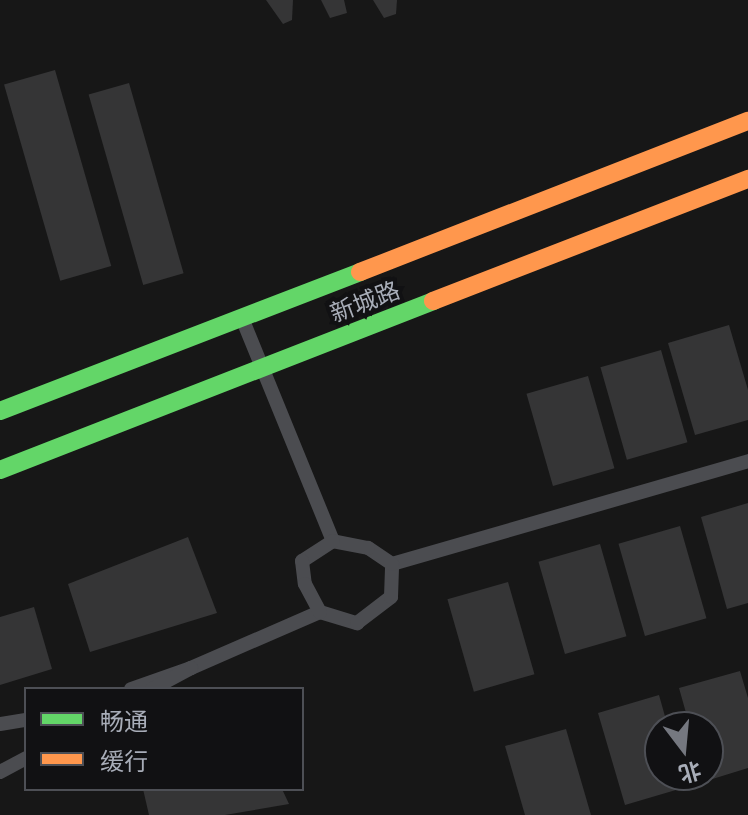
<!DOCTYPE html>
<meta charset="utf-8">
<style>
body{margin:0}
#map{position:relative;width:748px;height:815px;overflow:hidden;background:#171717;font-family:Quicksand,"Noto Sans SC",sans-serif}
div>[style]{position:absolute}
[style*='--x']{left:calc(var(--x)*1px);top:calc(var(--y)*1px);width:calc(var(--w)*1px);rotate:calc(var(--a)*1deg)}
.building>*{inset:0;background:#353536;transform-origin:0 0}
.lane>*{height:14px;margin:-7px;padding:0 7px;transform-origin:7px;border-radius:7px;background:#4b4c50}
.fast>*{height:18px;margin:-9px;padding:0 9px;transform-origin:9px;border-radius:9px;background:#63d668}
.slow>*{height:18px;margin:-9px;padding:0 9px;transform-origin:9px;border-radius:9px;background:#ff974d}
span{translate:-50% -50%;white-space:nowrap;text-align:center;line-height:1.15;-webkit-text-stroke:8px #111113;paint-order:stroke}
.street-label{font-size:24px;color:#a8adb8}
.legend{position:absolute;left:24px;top:687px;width:280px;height:104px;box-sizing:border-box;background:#111113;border:2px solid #4d4f55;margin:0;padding:10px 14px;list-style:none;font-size:24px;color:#a8adb8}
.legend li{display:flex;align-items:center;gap:16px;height:40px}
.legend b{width:40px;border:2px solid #4d4f55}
.north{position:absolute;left:644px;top:711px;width:80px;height:80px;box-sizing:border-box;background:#111113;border:2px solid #4d4f55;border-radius:50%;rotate:164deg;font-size:22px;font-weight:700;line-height:32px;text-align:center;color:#a8adb8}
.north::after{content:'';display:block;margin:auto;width:28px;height:36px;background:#757880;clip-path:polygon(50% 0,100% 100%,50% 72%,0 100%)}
</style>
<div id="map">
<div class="building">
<i style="clip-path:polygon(266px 0,293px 0,292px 20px,283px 24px)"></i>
<i style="clip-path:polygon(321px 0,344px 0,347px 13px,330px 18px)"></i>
<i style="clip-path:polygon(373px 0,397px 0,396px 14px,384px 18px)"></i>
<i style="left:55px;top:70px;width:204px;height:53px;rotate:74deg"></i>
<i style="left:129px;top:83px;width:198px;height:42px;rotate:74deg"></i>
<i style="clip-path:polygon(729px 325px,748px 390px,748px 420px,695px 435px,668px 343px)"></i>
<i style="left:661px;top:350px;width:96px;height:63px;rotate:74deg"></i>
<i style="left:588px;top:376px;width:96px;height:64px;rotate:74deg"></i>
<i style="clip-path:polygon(748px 503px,748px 603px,727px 609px,701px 517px)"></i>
<i style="left:680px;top:526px;width:96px;height:64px;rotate:74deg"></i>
<i style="clip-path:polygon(188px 537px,217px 613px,90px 652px,68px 584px)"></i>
<i style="left:600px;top:544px;width:96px;height:64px;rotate:74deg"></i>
<i style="left:508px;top:582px;width:96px;height:63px;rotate:74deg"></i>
<i style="clip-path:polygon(34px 607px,52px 669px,0 685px,0 617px)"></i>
<i style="clip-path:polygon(740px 671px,748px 698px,748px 768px,706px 781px,708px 727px,690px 727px,679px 688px)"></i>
<i style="clip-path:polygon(659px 695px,668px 727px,660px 727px,660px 775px,682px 775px,686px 787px,625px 805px,598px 713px)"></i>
<i style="clip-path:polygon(566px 729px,591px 815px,525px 815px,505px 746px)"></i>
<i style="clip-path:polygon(143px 789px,282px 789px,289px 804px,225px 815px,149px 815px)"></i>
</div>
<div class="lane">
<i style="--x:244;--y:323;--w:235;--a:67.8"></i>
<i style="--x:392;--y:564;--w:371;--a:-16.1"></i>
<i style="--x:191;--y:668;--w:141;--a:-23.5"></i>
<i style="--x:320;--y:612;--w:39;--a:17"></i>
<i style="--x:357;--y:623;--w:43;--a:-37.4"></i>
<i style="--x:391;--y:597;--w:33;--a:-88"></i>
<i style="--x:392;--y:564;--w:29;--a:-146"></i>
<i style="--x:368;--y:548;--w:36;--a:-169"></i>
<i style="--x:333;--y:541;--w:37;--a:147"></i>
<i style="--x:302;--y:561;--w:23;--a:83"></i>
<i style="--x:305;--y:584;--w:32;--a:62"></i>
<i style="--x:131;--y:689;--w:64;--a:-19.3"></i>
<i style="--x:191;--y:668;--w:44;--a:151.7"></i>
<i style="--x:0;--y:724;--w:26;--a:-9"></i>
<i style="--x:0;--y:772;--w:30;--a:-28"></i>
</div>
<div class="fast">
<i style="--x:0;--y:411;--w:386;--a:-21.1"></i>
<i style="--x:0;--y:470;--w:465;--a:-21.3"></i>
</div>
<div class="slow">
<i style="--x:360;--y:272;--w:416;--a:-21.3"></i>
<i style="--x:433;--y:301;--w:338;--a:-21.2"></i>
</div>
<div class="street-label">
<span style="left:365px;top:302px;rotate:-21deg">新城路</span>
</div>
<ul class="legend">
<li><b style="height:10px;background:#63d668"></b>畅通</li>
<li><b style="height:10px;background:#ff974d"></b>缓行</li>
</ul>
<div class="north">北</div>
</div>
